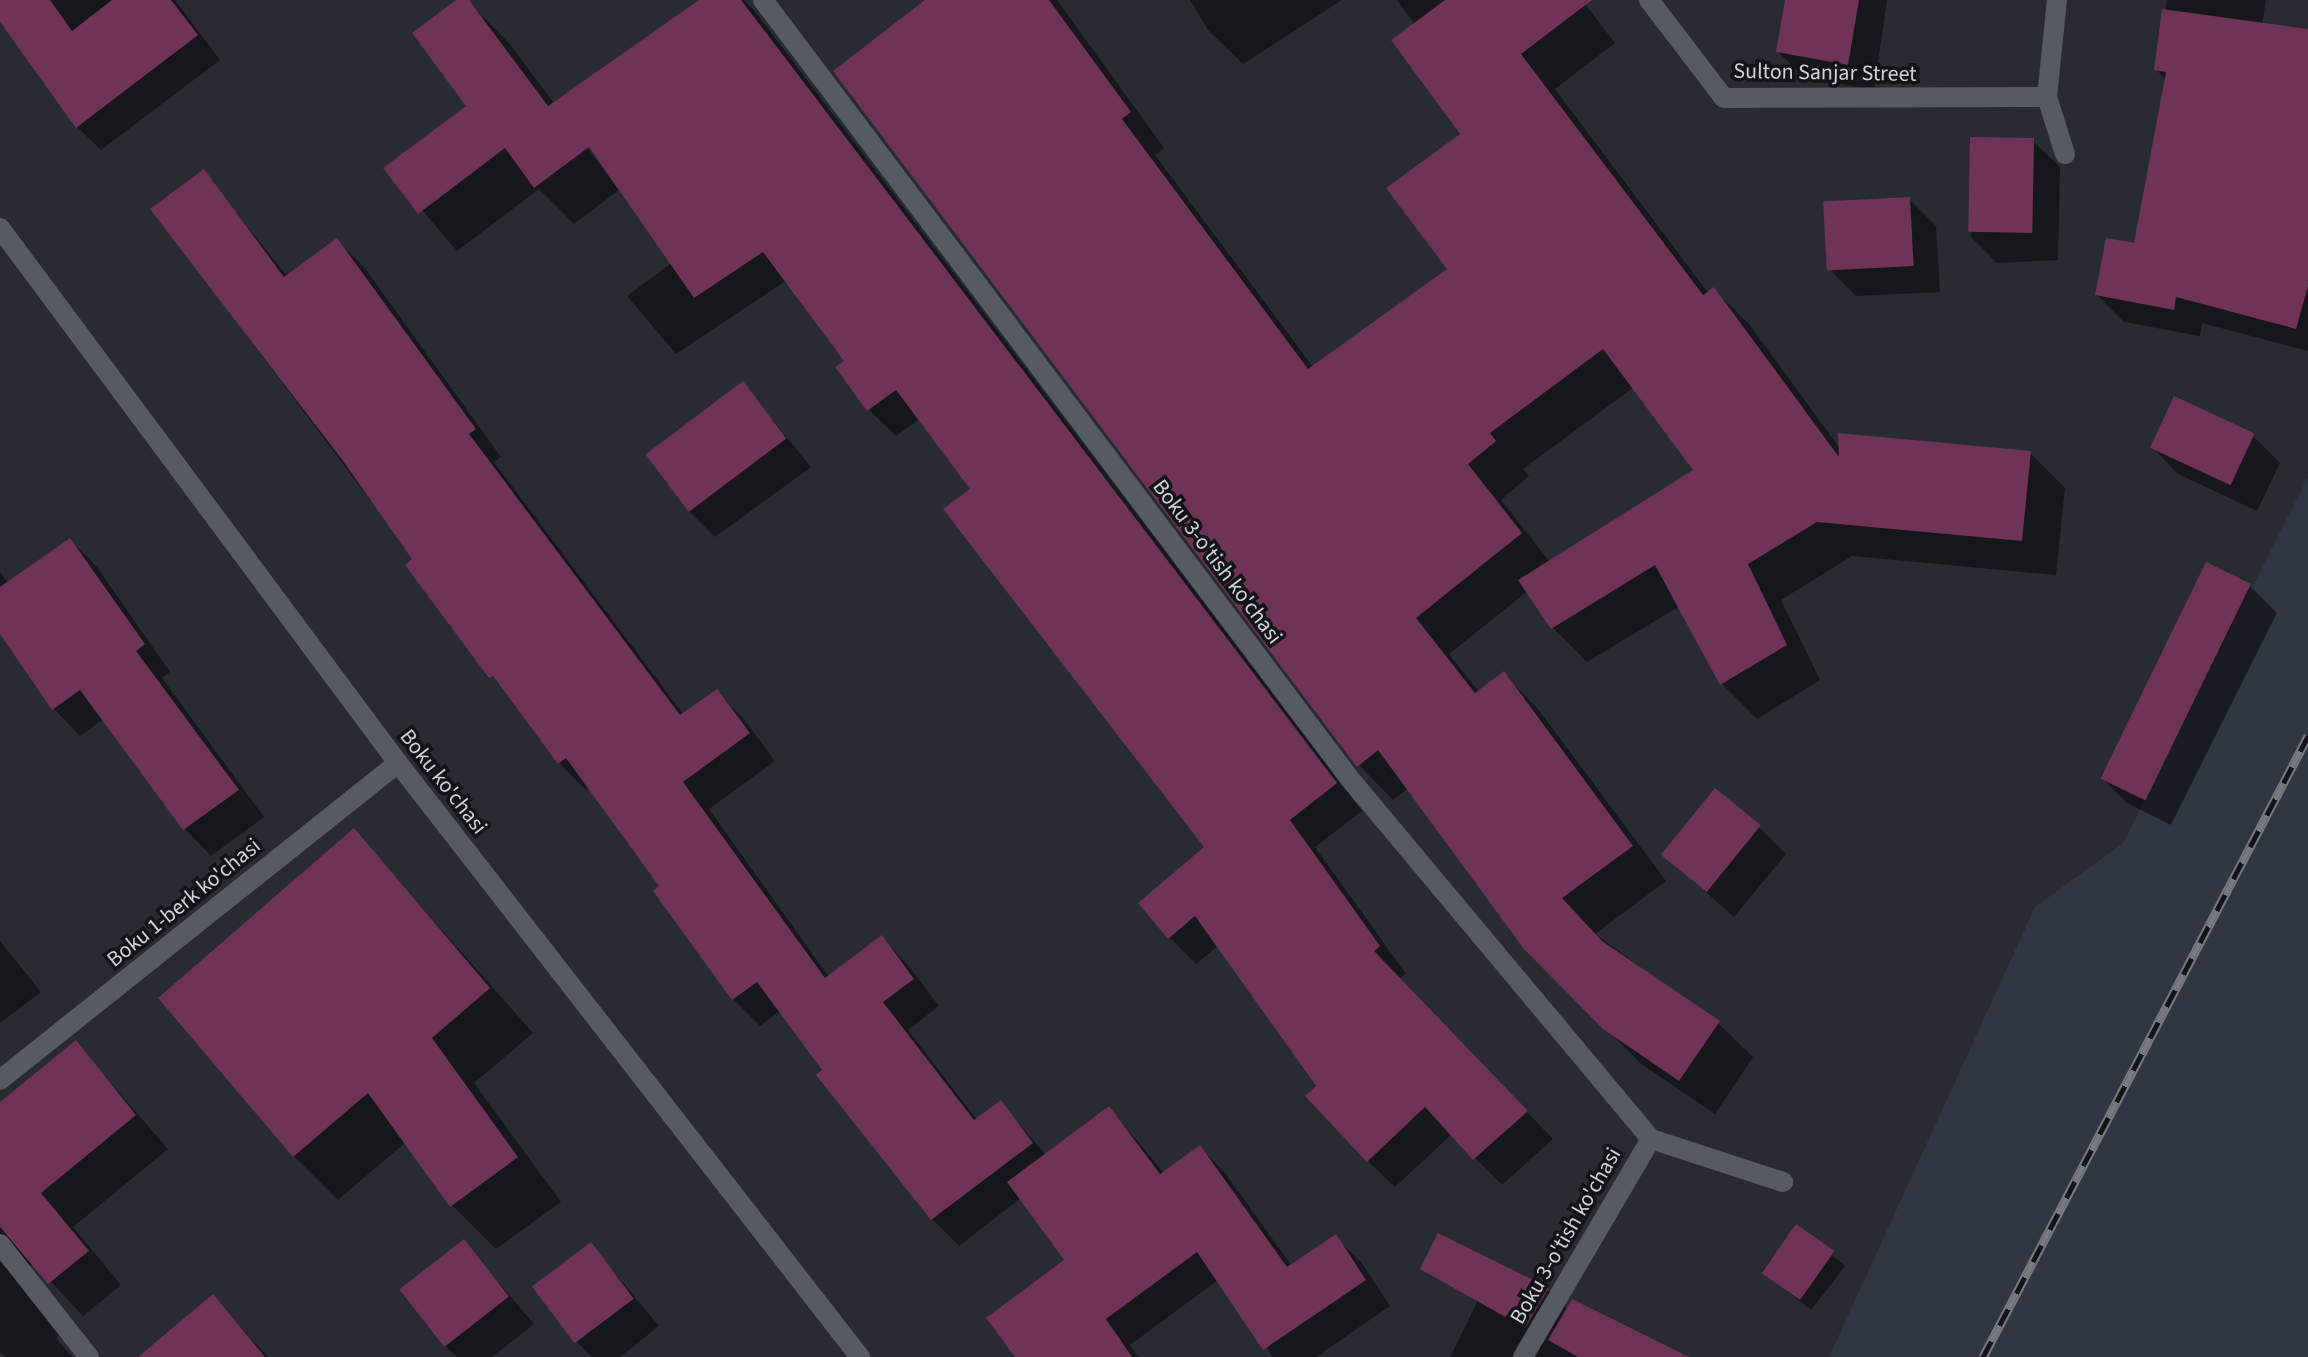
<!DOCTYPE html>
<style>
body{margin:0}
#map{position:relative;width:2308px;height:1357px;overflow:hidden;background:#282b32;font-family:"Source Sans 3",sans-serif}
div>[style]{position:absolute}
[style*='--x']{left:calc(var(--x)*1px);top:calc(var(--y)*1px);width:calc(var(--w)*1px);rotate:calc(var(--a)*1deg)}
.built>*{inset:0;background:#303642}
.shadow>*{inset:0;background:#0007;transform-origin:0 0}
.building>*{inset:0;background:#703358;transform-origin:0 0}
.minor>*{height:20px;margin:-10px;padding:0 10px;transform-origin:10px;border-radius:10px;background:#565a62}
.rail>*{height:9px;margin-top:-4.5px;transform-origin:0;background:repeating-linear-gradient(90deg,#121417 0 18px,#787a80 0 36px);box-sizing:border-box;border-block:2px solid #787a80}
span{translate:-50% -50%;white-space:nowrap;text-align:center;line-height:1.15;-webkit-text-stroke:7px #121417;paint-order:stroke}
.street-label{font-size:22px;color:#d0d2d7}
</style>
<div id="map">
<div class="built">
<i style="clip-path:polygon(2308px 477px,2308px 1357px,1829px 1357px,2035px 907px,2123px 843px)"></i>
</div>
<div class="shadow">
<i style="clip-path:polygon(0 0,175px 0,220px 60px,101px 150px,77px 127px,0 17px)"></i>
<i style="clip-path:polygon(702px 0,744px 0,753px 9px,1362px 811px,1315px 847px,1406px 974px,1399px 979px,1553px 1139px,1502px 1185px,1452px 1134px,1395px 1187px,1368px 1161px,1218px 946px,1196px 964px,1170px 938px,1207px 847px,946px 509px,973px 489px,920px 419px,896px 436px,869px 410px,838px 368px,846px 362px,787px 280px,676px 354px,627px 296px,742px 211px)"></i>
<i style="clip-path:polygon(evenodd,928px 0,1057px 0,1164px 148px,1155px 155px,1313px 367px,1449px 270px,1462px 134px,1415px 25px,1397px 0,1582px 0,1615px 43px,1555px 89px,1709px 294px,1714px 290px,1749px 324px,1841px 450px,2030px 453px,2065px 488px,2056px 575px,1852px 556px,1781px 600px,1820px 680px,1757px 719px,1722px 684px,1680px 606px,1587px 662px,1553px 628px,1528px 591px,1449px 654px,1479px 692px,1504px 674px,1538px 709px,1666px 881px,1595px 934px,1718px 1023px,1753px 1057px,1715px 1114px,1640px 1063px,1526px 947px,1408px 788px,1393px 800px,1359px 765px,928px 0,1634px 387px,1696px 471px,1550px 562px,1501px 500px,1529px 476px,1523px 469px,1634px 387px)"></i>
<i style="clip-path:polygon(1190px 0,1342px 0,1243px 64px,1208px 30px)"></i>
<i style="clip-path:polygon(1785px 0,1887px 0,1874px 90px,1805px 78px,1778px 52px)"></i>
<i style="clip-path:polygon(2167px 0,2266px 0,2262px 25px,2308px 31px,2308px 351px,2202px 323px,2200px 336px,2124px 322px,2097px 295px,2136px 245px,2167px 81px,2156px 69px)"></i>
<i style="clip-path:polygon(471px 5px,509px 43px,619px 190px,574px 224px,539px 189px,457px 251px,386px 168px,469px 106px)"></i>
<i style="clip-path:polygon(2033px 141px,2060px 167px,2058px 260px,1997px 263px,1970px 236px)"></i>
<i style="clip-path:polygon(203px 172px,288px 277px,337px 240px,364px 267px,501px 457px,494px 462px,684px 715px,716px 691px,743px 718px,775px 761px,709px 809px,829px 977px,882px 938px,908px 965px,939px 1006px,908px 1030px,977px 1120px,1000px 1102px,1046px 1155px,1109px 1108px,1164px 1173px,1200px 1147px,1225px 1173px,1292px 1266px,1335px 1237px,1361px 1262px,1390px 1306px,1316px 1357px,1273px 1357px,1218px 1280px,1130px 1345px,1138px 1357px,1017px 1357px,1067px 1260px,1021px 1198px,959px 1246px,932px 1219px,781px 1010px,760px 1026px,733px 999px,662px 887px,590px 787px,586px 790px,559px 763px,408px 565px,415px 560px,153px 210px)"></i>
<i style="clip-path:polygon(1909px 199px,1936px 226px,1940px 292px,1856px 296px,1829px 269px)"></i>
<i style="clip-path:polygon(743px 384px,811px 467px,715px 537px,688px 510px)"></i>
<i style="clip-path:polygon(2253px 436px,2280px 463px,2257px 511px,2178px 474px,2152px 447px)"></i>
<i style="clip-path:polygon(70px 540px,97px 567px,170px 672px,162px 678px,264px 817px,211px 856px,185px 829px,104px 719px,80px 736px,54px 709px,0 633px,0 572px,9px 584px)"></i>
<i style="clip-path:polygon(2250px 586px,2277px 613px,2171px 825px,2127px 803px,2100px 776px)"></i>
<i style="clip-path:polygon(1759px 827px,1786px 854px,1734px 917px,1663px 854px)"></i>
<i style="clip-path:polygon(354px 831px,533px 1033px,474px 1083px,561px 1202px,496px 1249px,452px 1205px,406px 1142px,338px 1200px,294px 1156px)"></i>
<i style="clip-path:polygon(0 941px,41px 992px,0 1023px)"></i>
<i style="clip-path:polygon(76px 1043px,168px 1149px,73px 1227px,121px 1285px,83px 1316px,35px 1265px,26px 1266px,60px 1334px,56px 1338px,72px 1357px,6px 1357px,0 1352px,0 1104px)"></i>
<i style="left:1796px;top:1227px;width:63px;height:56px;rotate:38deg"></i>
<i style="clip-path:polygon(464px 1242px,534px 1324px,492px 1357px,457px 1357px,445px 1346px)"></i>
<i style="clip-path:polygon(591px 1245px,659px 1326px,620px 1357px,592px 1357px,577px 1342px)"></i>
<i style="clip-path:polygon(1496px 1264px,1547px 1289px,1568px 1310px,1642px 1357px,1450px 1357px)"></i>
<i style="clip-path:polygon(213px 1297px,268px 1357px,142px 1357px)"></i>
</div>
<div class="building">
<i style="clip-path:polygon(0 0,50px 0,72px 31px,112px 0,171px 0,198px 35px,76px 128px,0 22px)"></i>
<i style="clip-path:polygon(456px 0,469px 0,548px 106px,699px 0,741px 0,1337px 783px,1290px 820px,1380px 946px,1374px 951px,1528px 1111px,1473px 1160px,1425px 1107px,1367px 1162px,1305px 1096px,1316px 1086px,1195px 916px,1168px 939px,1138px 903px,1204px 847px,943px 509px,970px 489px,896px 390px,867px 411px,835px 367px,844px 361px,763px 252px,694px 298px,589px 147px,534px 188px,505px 148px,418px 214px,383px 168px,466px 106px,412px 33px)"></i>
<i style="clip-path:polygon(925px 0,1049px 0,1131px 112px,1122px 119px,1308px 369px,1447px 269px,1386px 188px,1460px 134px,1391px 40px,1445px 0,1592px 0,1521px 54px,1703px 295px,1714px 287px,1839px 457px,1838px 433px,2031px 451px,2022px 541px,1817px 522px,1748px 564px,1787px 645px,1720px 685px,1655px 565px,1551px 629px,1518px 580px,1693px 470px,1603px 349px,1490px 433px,1496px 441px,1468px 464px,1522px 533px,1416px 618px,1475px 693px,1504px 671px,1633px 846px,1562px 898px,1602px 941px,1720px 1021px,1679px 1081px,1603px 1029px,1524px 949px,1378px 750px,1357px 767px,833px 71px)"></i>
<i style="clip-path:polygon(1785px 0,1859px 0,1848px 65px,1776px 52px)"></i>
<i style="clip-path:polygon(2162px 9px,2308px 29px,2308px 286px,2296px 329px,2176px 297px,2174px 310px,2095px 295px,2106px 238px,2134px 243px,2166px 72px,2154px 70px)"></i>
<i style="left:2034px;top:138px;width:95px;height:64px;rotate:91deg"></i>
<i style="clip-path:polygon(204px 169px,284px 277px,337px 238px,476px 429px,469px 434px,680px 715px,717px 689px,750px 733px,683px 782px,825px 978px,882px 935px,914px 979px,883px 1002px,974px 1120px,1001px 1100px,1033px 1143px,931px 1220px,816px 1075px,822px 1070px,757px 982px,732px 1000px,653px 891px,659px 886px,566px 758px,558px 764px,493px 676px,489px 678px,405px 565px,412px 559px,343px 461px,150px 209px)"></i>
<i style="left:1910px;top:197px;width:69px;height:87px;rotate:87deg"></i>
<i style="left:743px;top:381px;width:72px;height:122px;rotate:53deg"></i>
<i style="left:2174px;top:396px;width:89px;height:57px;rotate:25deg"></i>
<i style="clip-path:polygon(70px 538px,145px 644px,136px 651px,239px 790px,183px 830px,80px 690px,52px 710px,0 634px,0 587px)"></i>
<i style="left:2206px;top:562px;width:50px;height:241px;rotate:26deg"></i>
<i style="left:1715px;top:788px;width:59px;height:86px;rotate:39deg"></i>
<i style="clip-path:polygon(354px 828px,490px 988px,432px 1038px,518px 1157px,450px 1207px,368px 1093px,293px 1157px,158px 998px)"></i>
<i style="clip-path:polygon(76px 1040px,136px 1115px,41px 1193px,89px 1251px,48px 1284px,0 1227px,0 1102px)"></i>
<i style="clip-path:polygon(1109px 1106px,1160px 1174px,1200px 1145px,1287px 1267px,1336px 1234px,1366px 1280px,1263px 1350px,1197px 1252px,1106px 1319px,1132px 1357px,1015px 1357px,986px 1318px,1064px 1260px,1007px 1182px)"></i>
<i style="left:1796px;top:1224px;width:47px;height:60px;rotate:35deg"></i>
<i style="clip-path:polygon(1438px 1233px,1549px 1288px,1525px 1328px,1420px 1269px)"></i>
<i style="left:464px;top:1239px;width:73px;height:82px;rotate:52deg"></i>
<i style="left:591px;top:1242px;width:71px;height:74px;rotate:53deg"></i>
<i style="clip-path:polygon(213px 1294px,265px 1357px,138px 1357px)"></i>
<i style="clip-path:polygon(1572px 1299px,1689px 1357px,1578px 1357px,1548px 1340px)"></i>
</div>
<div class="minor">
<i style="--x:763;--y:0;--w:975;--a:53"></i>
<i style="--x:1350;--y:779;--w:469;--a:50.1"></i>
<i style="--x:1651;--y:1139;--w:139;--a:18"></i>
<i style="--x:1649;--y:0;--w:123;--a:52.6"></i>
<i style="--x:1724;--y:98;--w:323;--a:-0.2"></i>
<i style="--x:2057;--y:0;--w:98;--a:95.9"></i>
<i style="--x:2047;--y:97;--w:60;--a:72.5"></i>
<i style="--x:0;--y:228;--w:667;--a:53.35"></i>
<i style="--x:398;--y:763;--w:753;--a:52.13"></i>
<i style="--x:0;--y:1080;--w:509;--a:-38.54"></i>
<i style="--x:0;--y:1244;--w:144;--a:51.8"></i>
<i style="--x:1523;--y:1357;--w:253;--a:-59.6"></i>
</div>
<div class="rail">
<i style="--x:1983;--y:1357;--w:701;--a:-62.37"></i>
</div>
<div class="street-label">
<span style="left:1825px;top:73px;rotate:1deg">Sulton Sanjar Street</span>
<span style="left:1217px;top:562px;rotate:53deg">Boku 3-o'tish ko'chasi</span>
<span style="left:443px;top:782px;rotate:52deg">Boku ko'chasi</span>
<span style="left:184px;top:903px;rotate:-39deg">Boku 1-berk ko'chasi</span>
<span style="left:1566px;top:1236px;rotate:-60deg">Boku 3-o'tish ko'chasi</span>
</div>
</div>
